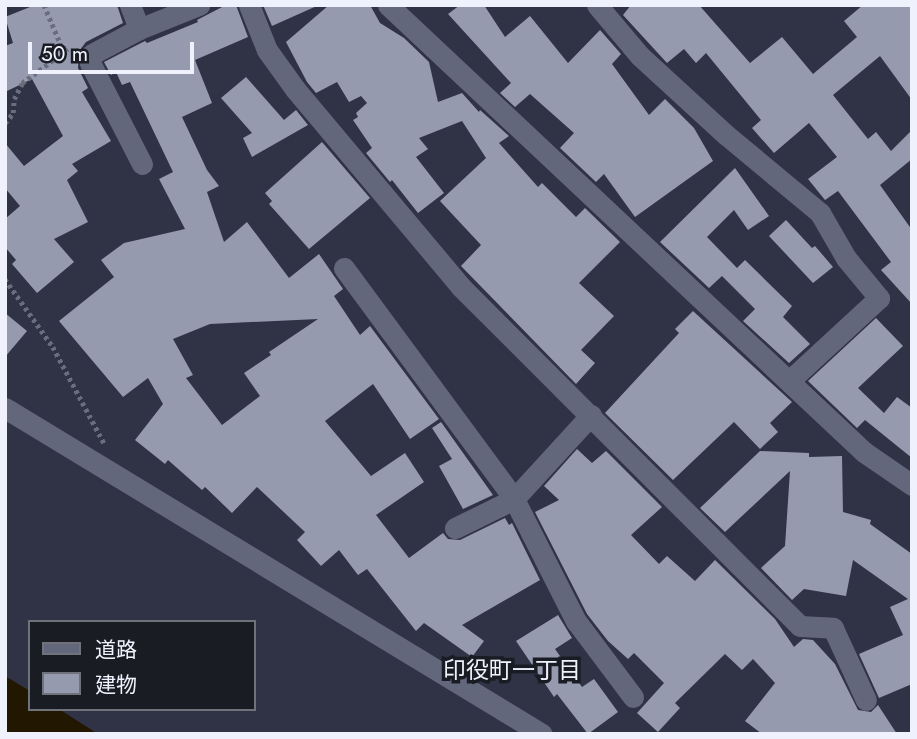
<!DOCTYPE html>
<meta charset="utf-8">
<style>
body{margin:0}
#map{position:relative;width:917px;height:739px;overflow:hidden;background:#303345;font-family:Jost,"Noto Sans JP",sans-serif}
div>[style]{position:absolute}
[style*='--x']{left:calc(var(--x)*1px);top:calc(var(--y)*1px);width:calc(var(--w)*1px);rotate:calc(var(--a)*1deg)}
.water>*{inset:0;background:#221801}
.building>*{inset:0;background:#959aaf}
.path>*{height:4.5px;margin-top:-2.25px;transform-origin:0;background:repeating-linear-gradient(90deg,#6a6d7c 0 3.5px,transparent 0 7px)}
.minor>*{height:21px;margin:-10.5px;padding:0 10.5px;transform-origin:10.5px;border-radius:10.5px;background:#62677b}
span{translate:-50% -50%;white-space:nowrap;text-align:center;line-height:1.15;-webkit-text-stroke:7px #1a1c24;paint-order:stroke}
.neighbourhood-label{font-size:23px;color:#eff2fd}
.frame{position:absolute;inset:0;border:7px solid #eff2fd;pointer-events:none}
.legend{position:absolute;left:28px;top:620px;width:228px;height:91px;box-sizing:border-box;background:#1a1c24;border:2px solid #6f727b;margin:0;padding:9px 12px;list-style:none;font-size:21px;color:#eff2fd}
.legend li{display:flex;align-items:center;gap:14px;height:35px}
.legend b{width:35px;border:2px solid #6f727b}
.scale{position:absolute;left:28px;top:42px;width:166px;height:32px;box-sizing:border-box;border:4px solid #eff2fd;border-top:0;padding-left:9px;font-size:21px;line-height:24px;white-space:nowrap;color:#eff2fd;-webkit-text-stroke:5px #1a1c24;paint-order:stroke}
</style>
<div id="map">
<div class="water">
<i style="clip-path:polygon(5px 676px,30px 691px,30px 709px,59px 709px,98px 734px,5px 734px)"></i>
</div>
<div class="building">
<i style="clip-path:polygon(35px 5px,117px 5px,123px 23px,86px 42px,79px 51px,78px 68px,88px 88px,82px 92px,111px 141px,72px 164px,78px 171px,67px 180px,88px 222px,54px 239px,74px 262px,37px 293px,12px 264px,16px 260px,5px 247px,5px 219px,20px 206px,5px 188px,5px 143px,24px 166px,63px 136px,32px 79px,5px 92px,5px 46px,13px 43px,5px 17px)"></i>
<i style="clip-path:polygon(evenodd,226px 5px,236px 5px,248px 37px,195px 60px,212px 103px,182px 117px,207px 170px,219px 186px,207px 192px,224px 242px,247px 222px,289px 278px,319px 254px,343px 289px,334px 296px,360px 335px,370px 326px,439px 419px,410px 439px,373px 384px,325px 421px,371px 476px,405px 453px,424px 482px,376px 515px,409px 558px,443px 533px,448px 539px,460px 540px,505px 518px,509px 525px,512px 523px,540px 580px,462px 625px,484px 641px,472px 657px,424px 623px,416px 631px,367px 569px,358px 575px,339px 550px,321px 566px,297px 540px,305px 532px,257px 487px,232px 513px,205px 487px,202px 490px,168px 460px,165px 464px,135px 440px,163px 404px,148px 378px,123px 397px,59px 321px,114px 277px,101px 260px,124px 243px,185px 229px,159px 179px,173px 172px,130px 82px,122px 85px,116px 72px,111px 75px,104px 62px,145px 41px,147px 43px,198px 22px,197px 20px,226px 5px,318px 319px,269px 352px,271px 355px,244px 373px,260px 396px,222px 425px,186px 378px,193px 375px,173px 339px,210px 324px,318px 319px)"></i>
<i style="clip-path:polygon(263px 5px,319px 5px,272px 26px)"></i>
<i style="clip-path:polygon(329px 5px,370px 5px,380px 23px,404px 38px,429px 62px,438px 102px,462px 93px,479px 112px,480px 110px,509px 136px,499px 143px,538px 187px,542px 183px,576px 217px,585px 208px,620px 242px,579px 283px,614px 316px,581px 350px,595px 363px,576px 384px,461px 266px,481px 245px,440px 201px,486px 158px,462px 121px,419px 138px,428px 149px,416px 157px,444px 193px,418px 213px,392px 180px,390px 182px,366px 153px,372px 148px,353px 120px,358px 117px,356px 113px,367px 103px,361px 96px,349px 102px,337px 82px,316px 93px,307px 82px,286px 42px)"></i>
<i style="clip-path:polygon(460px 5px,484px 5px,505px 37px,530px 16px,568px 63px,600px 30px,621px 54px,612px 64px,649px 115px,665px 99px,694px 128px,713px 161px,635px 217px,604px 174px,596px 182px,560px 148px,574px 133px,530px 94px,515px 107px,500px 93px,511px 83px,448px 14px)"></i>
<i style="clip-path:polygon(631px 5px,699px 5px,750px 63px,782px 37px,813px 74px,857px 37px,844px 21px,863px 5px,912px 5px,912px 100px,880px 56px,833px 95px,868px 139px,876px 132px,891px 151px,912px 130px,912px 159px,880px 185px,912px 230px,912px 304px,881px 270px,891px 262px,838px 191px,825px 200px,808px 179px,837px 157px,809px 123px,774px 153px,752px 128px,761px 120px,706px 53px,696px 63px,684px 49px,667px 63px,623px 15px)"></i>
<i style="clip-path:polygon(246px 77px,284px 120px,296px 110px,308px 125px,252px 157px,243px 138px,252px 133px,221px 98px)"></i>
<i style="clip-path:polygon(322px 142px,370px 198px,309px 249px,269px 204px,272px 201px,265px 193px)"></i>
<i style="clip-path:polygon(735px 168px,769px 216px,748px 230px,734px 210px,707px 237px,737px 268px,745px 260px,792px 306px,783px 317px,810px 344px,789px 363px,743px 321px,755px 309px,722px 276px,709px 288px,660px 242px)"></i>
<i style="clip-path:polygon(786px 220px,812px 248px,815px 246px,833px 267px,813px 283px,769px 236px)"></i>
<i style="clip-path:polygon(693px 311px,792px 402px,770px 423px,778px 432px,760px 449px,734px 422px,673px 480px,605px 413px,679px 333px,675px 329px)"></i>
<i style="clip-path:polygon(5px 313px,27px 331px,5px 357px)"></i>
<i style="clip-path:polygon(876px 318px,903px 346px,858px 388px,884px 413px,897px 397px,912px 408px,912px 458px,865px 420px,857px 428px,808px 381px)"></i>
<i style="clip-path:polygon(441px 422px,493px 495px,463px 509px,439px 466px,452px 459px,432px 428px)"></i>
<i style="clip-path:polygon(577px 449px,592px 463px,606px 451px,662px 507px,631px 535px,659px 564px,667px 556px,695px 581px,715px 560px,775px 619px,794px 647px,803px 639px,813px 640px,835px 664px,858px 710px,871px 712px,878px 705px,897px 734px,762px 734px,745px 721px,775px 683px,753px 659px,742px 670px,725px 654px,675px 703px,680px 708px,658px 732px,637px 713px,664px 683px,634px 653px,628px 659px,608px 641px,587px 614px,535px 512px,559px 500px,544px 486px)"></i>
<i style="clip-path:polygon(760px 451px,809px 453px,809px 457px,842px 456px,843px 512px,871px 520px,870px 524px,912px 554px,912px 684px,879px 698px,859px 654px,903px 635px,890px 607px,908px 599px,853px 560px,846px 596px,804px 589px,792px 600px,761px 568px,785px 546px,790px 471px,725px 532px,700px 508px)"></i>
<i style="clip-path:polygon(558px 615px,572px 638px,555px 649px,582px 687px,594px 679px,618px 712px,588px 734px,557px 694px,554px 697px,516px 641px)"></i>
</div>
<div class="path">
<i style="--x:44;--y:5;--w:46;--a:66.8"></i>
<i style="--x:62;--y:47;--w:6;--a:18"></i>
<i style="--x:5;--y:123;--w:13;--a:-51"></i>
<i style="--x:13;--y:113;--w:14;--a:-86"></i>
<i style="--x:14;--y:99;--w:18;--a:-63"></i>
<i style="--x:22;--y:83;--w:57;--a:-36.5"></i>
<i style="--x:5;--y:279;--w:83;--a:54.8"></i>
<i style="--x:53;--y:347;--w:109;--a:62"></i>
</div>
<div class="minor">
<i style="--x:130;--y:5;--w:26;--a:69"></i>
<i style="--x:249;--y:5;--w:48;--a:68.2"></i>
<i style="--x:267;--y:50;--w:48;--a:54.3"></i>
<i style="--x:295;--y:89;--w:258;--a:50"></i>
<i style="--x:461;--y:287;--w:479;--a:45"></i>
<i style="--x:800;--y:626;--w:33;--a:3"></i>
<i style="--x:833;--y:628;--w:79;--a:65.4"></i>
<i style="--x:388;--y:5;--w:653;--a:43.2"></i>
<i style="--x:864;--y:452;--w:58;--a:34.5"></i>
<i style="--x:597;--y:5;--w:67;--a:49.9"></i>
<i style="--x:640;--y:56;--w:115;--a:42.5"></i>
<i style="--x:725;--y:134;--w:124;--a:39.7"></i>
<i style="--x:820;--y:213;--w:52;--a:60"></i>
<i style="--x:846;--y:258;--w:52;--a:50.5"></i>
<i style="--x:879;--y:298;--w:122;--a:137.3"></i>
<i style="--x:142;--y:164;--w:114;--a:-117.2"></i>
<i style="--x:90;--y:63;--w:9;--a:-77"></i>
<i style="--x:92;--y:54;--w:53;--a:-28"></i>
<i style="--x:139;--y:29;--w:65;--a:-21.8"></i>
<i style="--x:344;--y:268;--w:287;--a:53.6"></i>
<i style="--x:514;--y:499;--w:137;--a:63.1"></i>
<i style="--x:576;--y:621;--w:95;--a:53.1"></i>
<i style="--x:5;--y:408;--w:628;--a:31.26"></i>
<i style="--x:455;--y:528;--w:66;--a:-26.2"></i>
<i style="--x:514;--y:499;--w:114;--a:-47.5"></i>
</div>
<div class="neighbourhood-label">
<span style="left:512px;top:670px">印役町一丁目</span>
</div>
<div class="frame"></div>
<ul class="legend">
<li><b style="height:9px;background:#62677b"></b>道路</li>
<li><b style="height:19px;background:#959aaf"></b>建物</li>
</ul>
<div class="scale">50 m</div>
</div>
